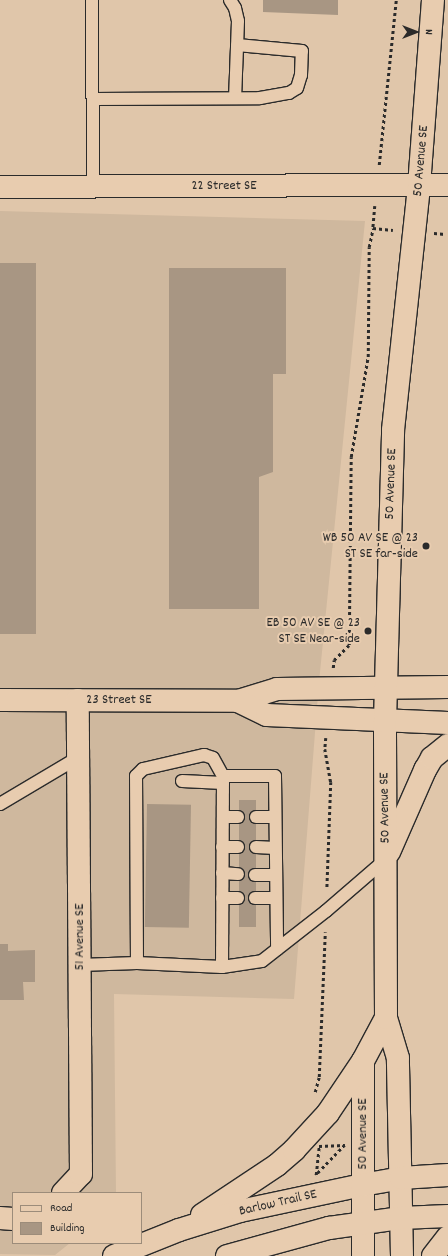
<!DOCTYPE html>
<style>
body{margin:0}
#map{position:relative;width:448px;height:1256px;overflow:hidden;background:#e0c6aa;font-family:Dekko,sans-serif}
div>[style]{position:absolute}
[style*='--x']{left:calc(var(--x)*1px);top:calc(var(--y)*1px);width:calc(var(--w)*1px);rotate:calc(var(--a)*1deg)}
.built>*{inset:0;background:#cfb89e}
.building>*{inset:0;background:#a89683;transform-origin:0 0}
.path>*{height:2.5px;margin-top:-1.25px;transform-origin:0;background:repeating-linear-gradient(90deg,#2b2b2b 0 3px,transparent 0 6px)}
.roads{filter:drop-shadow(1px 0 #2b2b2b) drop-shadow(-1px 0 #2b2b2b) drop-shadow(0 1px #2b2b2b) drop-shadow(0 -1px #2b2b2b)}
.lane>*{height:12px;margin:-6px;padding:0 6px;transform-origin:6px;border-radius:6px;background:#e8ccaf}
.street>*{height:22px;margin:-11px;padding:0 11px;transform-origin:11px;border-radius:11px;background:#e8ccaf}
.secondary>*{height:22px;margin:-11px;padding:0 11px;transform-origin:11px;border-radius:11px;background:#e8ccaf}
.primary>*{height:22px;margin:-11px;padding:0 11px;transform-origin:11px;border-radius:11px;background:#e8ccaf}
.dots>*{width:11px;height:11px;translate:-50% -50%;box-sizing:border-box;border:2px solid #e8ccaf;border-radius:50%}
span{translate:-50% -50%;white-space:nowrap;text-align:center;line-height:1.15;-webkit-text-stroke:4px #e8ccaf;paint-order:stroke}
.street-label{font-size:14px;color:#2b2b2b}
.poi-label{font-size:14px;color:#2b2b2b}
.right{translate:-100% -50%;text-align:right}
.legend{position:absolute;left:12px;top:1192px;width:130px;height:52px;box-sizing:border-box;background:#e8ccaf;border:1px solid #9c8c7a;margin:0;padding:5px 7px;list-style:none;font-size:12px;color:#2b2b2b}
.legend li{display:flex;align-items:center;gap:8px;height:20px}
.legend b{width:20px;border:1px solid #9c8c7a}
.north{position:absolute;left:396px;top:12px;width:40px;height:40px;-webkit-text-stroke:3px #e8ccaf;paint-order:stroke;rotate:90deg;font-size:11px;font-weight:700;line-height:16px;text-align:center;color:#2b2b2b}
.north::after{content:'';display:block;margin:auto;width:14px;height:18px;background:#2b2b2b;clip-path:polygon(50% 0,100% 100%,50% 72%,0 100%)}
</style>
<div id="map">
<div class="built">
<i style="clip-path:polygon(0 211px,365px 221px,319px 682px,294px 999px,114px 994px,116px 1193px,13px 1193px,13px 1243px,70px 1243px,55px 1255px,0 1254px)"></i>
</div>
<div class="building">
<i style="clip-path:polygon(263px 0,338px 0,338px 15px,263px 12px)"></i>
<i style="left:0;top:263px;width:36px;height:371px"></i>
<i style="clip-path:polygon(169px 268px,286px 268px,286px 374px,273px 374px,273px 472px,259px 477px,259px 609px,169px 609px)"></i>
<i style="left:239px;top:800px;width:17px;height:127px"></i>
<i style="left:147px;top:804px;width:44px;height:123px;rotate:1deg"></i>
<i style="clip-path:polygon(0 944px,8px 944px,8px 951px,35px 950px,35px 982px,23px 982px,24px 1000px,0 1000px)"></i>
</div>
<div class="path">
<i style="--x:379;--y:165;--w:166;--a:-84.1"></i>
<i style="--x:375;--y:206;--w:22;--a:95"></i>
<i style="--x:373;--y:228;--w:20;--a:6"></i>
<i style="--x:434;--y:233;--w:11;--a:5"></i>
<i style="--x:333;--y:668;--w:8;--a:-83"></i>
<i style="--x:334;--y:660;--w:21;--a:-45"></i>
<i style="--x:349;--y:645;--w:188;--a:-89.4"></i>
<i style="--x:351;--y:457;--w:101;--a:-80.4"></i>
<i style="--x:368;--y:357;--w:110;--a:-89.5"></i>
<i style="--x:369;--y:247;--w:19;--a:-78"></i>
<i style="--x:326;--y:738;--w:11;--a:95"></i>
<i style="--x:325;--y:749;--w:34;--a:80"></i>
<i style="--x:331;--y:782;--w:107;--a:92.1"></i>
<i style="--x:315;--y:1092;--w:16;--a:-75"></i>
<i style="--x:319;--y:1077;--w:145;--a:-87.6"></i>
<i style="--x:345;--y:1145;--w:42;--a:134"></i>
<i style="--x:316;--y:1175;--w:29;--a:-84"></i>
<i style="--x:319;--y:1146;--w:26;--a:-2"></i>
</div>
<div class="roads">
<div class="lane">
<i style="--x:92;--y:0;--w:187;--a:89.7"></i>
<i style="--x:230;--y:0;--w:9;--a:58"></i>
<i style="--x:235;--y:8;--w:13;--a:77"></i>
<i style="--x:238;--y:21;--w:77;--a:92.2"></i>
<i style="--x:93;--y:99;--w:167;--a:-0.3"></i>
<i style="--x:260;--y:98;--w:29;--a:-10"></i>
<i style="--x:289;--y:93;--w:9;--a:-32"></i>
<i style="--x:297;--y:88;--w:14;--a:-73"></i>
<i style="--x:301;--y:75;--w:24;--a:-88"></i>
<i style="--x:302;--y:51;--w:65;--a:-174.7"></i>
<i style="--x:223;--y:776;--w:52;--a:0"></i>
<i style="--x:275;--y:776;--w:173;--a:89.3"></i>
<i style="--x:182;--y:781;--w:41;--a:2.8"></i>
<i style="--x:0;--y:804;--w:92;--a:-30.7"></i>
<i style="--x:223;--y:817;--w:15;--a:0"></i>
<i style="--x:256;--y:817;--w:19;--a:0"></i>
<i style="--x:222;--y:847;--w:16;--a:0"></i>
<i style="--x:256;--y:847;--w:19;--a:3"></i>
<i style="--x:222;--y:873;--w:16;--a:4"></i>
<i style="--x:255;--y:875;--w:20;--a:0"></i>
<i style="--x:222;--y:898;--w:16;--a:0"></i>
<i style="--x:255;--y:898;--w:20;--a:0"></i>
<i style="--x:137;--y:963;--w:187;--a:-90.3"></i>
<i style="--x:136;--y:776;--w:10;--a:-45"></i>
<i style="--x:143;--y:769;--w:63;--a:-12.9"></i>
<i style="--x:204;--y:755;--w:9;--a:18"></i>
<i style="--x:213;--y:758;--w:21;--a:61"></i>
<i style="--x:223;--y:776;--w:191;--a:90.3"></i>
<i style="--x:80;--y:965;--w:57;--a:-2"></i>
<i style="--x:137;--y:963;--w:85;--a:2.7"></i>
<i style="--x:222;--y:967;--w:40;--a:-8.5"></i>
<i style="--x:262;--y:961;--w:81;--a:-38"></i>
<i style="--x:326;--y:911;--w:78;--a:-40.8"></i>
</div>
<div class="street">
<i style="--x:0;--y:187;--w:448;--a:-0.3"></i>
<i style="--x:0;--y:700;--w:238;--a:0.2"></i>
<i style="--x:238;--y:701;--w:41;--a:-17.1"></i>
<i style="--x:277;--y:689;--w:171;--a:-0.7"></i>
<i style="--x:238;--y:701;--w:32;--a:26"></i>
<i style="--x:267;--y:715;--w:181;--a:2.5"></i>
<i style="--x:63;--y:1193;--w:26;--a:-47"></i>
<i style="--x:81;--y:1174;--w:474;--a:-90.4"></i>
<i style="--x:0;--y:1218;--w:13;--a:4"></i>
</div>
<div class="secondary">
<i style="--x:389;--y:852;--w:90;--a:-66.3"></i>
<i style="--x:425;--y:770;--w:14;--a:-60"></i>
<i style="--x:432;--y:758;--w:21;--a:-39"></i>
<i style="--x:363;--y:1256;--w:195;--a:-90"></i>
<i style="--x:363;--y:1061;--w:49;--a:-61.9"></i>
<i style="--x:402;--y:1256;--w:198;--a:-91.2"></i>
<i style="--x:398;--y:1058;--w:42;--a:-106.7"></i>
<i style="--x:386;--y:1018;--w:297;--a:-90.2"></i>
<i style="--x:385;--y:721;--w:291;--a:-88.4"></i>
<i style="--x:393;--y:430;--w:245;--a:-83.9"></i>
<i style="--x:419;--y:186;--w:187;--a:-85.7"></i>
</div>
<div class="primary">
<i style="--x:202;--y:1215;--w:90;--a:-33.7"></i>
<i style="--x:277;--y:1165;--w:23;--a:-41"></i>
<i style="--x:294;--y:1150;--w:50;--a:-47.4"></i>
<i style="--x:328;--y:1113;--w:63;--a:-56.1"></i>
<i style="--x:114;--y:1256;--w:70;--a:-21.8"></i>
<i style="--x:179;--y:1230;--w:64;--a:-17.3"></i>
<i style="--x:240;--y:1211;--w:125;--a:-12"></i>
<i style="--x:362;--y:1185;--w:40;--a:-10"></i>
<i style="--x:401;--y:1178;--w:47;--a:-3.7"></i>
<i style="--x:227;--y:1256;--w:106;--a:-15.4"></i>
<i style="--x:329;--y:1228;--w:73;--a:-7.9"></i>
<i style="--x:401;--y:1218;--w:47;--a:-2.4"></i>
<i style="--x:433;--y:1256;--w:24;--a:-52"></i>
</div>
</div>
<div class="dots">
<i style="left:426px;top:546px;background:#2b2b2b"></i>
<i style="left:368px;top:631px;background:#2b2b2b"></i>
</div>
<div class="street-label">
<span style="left:421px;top:161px;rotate:-85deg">50 Avenue SE</span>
<span style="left:224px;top:186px">22 Street SE</span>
<span style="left:391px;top:484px;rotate:-88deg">50 Avenue SE</span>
<span style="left:119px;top:700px">23 Street SE</span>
<span style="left:385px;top:808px;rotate:-91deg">50 Avenue SE</span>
<span style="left:80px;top:937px;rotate:-90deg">51 Avenue SE</span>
<span style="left:363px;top:1134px;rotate:-90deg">50 Avenue SE</span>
<span style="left:278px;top:1203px;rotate:-13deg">Barlow Trail SE</span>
</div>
<div class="poi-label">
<span class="right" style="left:418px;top:546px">WB 50 AV SE @ 23<br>ST SE far-side</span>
<span class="right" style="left:360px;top:631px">EB 50 AV SE @ 23<br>ST SE Near-side</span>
</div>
<ul class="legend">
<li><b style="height:5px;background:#e8ccaf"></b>Road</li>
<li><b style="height:11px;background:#a89683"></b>Building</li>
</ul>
<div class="north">N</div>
</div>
